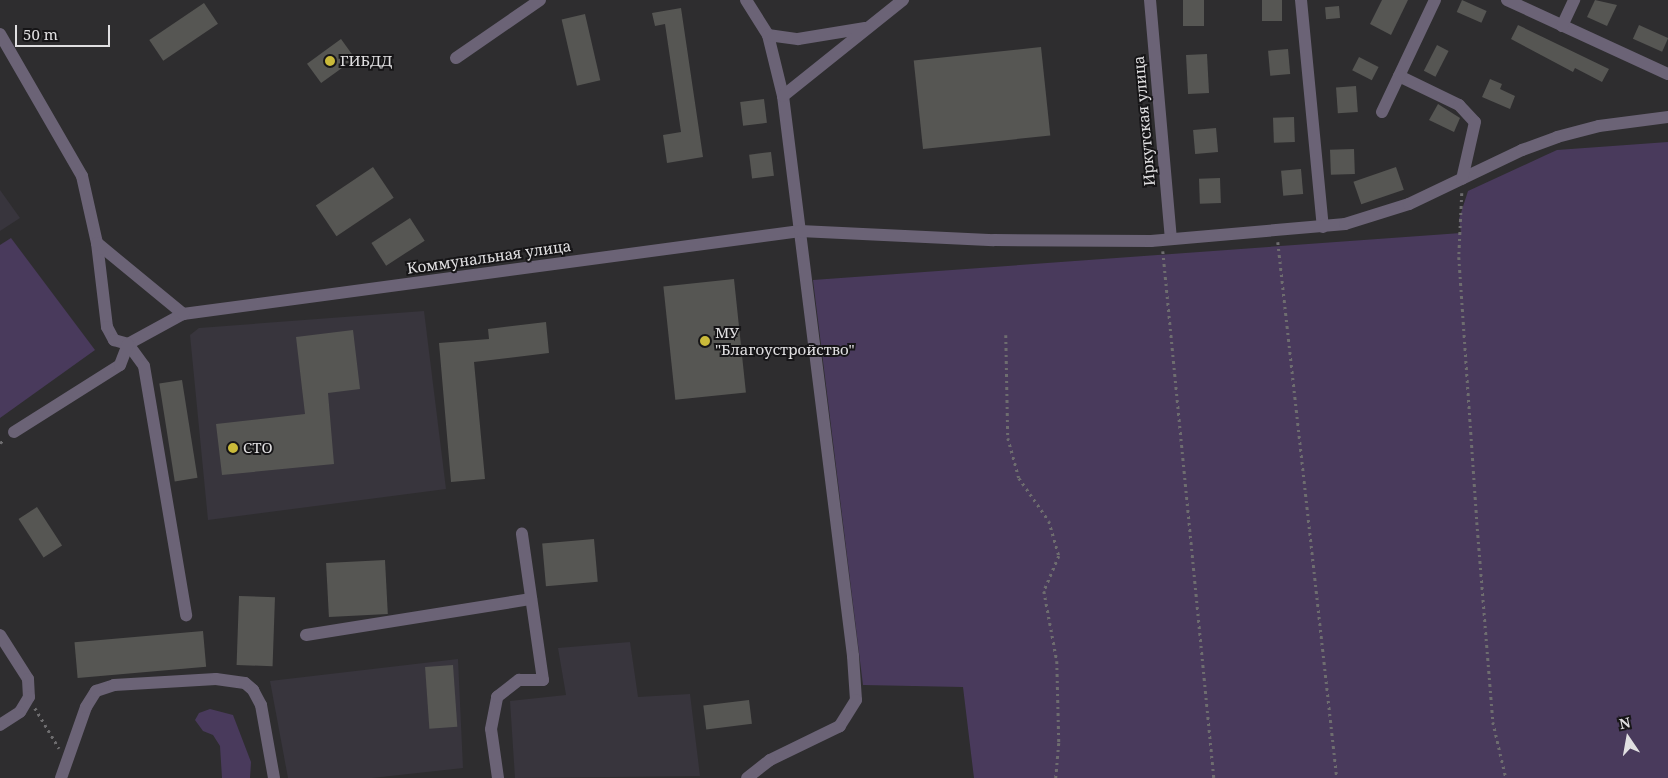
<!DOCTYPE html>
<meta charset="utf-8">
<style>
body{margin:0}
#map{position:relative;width:1668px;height:778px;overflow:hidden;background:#2e2d2f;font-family:"Noto Serif",serif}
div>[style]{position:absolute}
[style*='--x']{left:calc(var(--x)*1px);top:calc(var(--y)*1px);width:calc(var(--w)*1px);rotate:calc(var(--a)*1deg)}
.built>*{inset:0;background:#38353d}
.green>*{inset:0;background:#493a5c}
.building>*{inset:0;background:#565653;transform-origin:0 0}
.path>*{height:2.5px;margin-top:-1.25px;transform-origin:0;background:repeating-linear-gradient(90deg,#6e6d6f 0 2.5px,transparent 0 6.5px)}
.minor>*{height:12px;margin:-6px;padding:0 6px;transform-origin:6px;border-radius:6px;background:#6b6376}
.dots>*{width:14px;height:14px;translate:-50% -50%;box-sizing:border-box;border:2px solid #161517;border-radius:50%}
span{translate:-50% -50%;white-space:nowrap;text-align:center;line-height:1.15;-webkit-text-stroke:4px #161517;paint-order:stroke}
.poi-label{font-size:15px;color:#e0dfe1}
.left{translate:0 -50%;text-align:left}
.street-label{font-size:15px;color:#e0dfe1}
.north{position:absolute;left:1603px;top:713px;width:50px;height:50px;-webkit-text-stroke:4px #161517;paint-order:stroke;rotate:348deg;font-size:14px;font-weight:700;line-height:20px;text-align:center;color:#e0dfe1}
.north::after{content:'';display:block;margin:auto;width:18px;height:22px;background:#e0dfe1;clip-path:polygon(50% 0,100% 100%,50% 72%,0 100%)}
.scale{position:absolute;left:15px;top:25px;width:95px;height:22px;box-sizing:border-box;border:2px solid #e0dfe1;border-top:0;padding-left:6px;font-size:15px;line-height:18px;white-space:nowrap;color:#e0dfe1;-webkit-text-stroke:4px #161517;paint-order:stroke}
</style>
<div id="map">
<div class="built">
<i style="clip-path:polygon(0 190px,20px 218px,0 231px)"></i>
<i style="clip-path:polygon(424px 311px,446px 489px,208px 520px,190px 335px,199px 328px)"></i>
<i style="clip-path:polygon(630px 642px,638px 697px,690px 694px,700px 776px,515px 778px,510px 701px,566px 695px,558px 648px)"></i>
<i style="clip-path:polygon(458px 659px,463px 768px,372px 778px,288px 778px,270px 681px)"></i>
</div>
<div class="green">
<i style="clip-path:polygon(1668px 142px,1668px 778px,974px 778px,963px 687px,863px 685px,813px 280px,1461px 233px,1459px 219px,1468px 191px,1546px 155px,1557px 150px)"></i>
<i style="clip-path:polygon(11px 238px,95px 350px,0 418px,0 245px)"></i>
<i style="clip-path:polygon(210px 709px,233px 715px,251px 762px,250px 778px,222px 778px,220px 746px,213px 735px,203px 731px,195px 720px,199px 713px)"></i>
</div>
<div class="building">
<i style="left:1183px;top:0;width:21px;height:26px"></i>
<i style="left:1262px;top:0;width:20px;height:21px"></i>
<i style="clip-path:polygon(1382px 0,1408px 0,1391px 35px,1370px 24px)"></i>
<i style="left:1462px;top:0;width:27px;height:13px;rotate:24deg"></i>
<i style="clip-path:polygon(1595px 0,1617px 5px,1607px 26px,1587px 17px)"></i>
<i style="left:204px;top:3px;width:25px;height:66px;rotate:56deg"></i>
<i style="left:1339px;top:6px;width:12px;height:14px;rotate:85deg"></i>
<i style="clip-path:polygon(681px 8px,703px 157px,667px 163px,663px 135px,681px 132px,665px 24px,655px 26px,652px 13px)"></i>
<i style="left:585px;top:14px;width:68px;height:24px;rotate:77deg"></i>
<i style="clip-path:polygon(1518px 25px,1609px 69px,1602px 82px,1575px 68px,1573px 72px,1511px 39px)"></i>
<i style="left:1639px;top:25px;width:32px;height:15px;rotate:24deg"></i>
<i style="left:341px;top:39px;width:24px;height:42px;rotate:54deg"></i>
<i style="left:1437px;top:45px;width:13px;height:29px;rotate:27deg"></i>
<i style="left:1041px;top:47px;width:89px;height:128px;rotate:84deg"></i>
<i style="left:1288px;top:49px;width:25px;height:20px;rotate:85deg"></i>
<i style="left:1207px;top:54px;width:39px;height:21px;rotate:87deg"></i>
<i style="left:1359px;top:57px;width:22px;height:15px;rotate:27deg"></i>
<i style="clip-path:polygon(1490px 79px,1502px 84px,1500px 89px,1515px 96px,1510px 109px,1482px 97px)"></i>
<i style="left:1356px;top:86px;width:26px;height:20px;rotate:86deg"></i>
<i style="left:764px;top:99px;width:24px;height:24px;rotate:83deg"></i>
<i style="clip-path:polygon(1438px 104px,1460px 118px,1454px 132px,1429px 120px)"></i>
<i style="left:1294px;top:117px;width:25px;height:21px;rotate:88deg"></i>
<i style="left:1216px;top:128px;width:24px;height:23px;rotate:85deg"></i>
<i style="left:1354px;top:149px;width:25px;height:24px;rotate:88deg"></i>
<i style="left:771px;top:152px;width:24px;height:22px;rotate:83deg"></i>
<i style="left:373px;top:167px;width:37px;height:69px;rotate:56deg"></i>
<i style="left:1396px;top:167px;width:24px;height:45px;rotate:71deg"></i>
<i style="left:1301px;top:169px;width:25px;height:20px;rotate:85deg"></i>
<i style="left:1220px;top:178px;width:25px;height:21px;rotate:88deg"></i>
<i style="left:410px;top:218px;width:27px;height:46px;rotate:57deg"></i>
<i style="left:734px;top:279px;width:114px;height:71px;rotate:84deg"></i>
<i style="clip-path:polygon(546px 322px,549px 353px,474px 362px,485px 479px,451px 482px,439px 343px,489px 339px,488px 329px)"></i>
<i style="clip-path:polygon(353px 330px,360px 389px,328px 393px,334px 464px,222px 475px,216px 424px,305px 414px,296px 337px)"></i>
<i style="left:182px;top:380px;width:99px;height:23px;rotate:81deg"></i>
<i style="left:37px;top:507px;width:46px;height:22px;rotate:57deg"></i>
<i style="left:594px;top:539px;width:43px;height:52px;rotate:85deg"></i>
<i style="left:385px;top:560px;width:54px;height:59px;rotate:87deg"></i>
<i style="left:239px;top:596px;width:36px;height:69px;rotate:2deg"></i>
<i style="left:203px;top:631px;width:36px;height:129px;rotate:85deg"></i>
<i style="left:453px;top:665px;width:62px;height:28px;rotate:86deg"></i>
<i style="left:749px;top:700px;width:24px;height:46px;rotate:83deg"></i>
</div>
<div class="path">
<i style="--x:1462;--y:193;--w:64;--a:92.7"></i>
<i style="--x:1459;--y:257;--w:266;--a:86.1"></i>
<i style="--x:1477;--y:522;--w:201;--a:85.4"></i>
<i style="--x:1493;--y:722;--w:57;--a:76.9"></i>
<i style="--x:1278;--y:242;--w:539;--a:83.72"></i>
<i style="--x:1163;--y:251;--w:529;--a:84.47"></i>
<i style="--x:1006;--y:335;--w:103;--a:88.9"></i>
<i style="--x:1008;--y:438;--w:41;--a:74.6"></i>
<i style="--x:1019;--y:478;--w:52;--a:55.1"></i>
<i style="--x:1049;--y:521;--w:36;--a:74"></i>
<i style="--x:1059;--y:556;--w:38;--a:113"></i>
<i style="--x:1044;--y:591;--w:71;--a:79.5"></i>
<i style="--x:1057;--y:661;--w:82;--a:88.6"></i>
<i style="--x:1059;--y:743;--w:35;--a:95"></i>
<i style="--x:0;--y:443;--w:6;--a:-39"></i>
<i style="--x:35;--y:708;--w:47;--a:59"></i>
</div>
<div class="minor">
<i style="--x:746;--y:0;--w:41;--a:57.8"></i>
<i style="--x:768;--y:35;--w:63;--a:76.2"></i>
<i style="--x:783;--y:96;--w:564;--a:82.87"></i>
<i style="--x:853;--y:656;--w:44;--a:86.1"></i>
<i style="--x:856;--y:700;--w:31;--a:122"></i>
<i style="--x:840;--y:726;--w:78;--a:154.1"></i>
<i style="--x:770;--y:760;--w:29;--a:142"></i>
<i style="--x:1150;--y:0;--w:240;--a:85"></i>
<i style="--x:1301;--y:0;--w:228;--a:84.5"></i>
<i style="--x:1507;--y:0;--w:177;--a:24.7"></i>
<i style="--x:1562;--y:26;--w:29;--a:-65"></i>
<i style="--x:0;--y:34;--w:164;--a:60"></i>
<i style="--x:82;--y:176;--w:69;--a:77.4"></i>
<i style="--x:97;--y:243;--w:85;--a:83.2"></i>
<i style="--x:107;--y:327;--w:15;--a:62"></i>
<i style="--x:114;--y:340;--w:15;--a:16"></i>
<i style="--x:128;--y:344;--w:63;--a:-28.6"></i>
<i style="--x:183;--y:314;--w:623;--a:-7.66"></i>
<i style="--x:800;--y:231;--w:194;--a:2.7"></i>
<i style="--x:994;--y:240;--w:157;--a:0.4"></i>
<i style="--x:1151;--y:241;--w:195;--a:-5"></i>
<i style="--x:1345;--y:224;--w:67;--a:-17.4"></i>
<i style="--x:1409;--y:204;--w:125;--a:-25.5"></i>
<i style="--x:1522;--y:150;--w:37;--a:-20"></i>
<i style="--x:1557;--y:137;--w:43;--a:-14.7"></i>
<i style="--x:1599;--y:126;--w:70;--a:-7.4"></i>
<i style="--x:768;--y:35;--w:30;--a:8"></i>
<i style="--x:798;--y:39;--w:68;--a:-9.3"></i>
<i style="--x:456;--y:58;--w:102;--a:-34.6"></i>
<i style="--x:1399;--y:76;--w:67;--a:25.8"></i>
<i style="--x:1459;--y:105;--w:23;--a:47"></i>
<i style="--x:1475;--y:122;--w:58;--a:102.8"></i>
<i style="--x:783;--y:96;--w:154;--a:-38.7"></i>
<i style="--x:1382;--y:112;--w:124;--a:-64.7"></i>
<i style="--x:97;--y:243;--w:112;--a:39.5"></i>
<i style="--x:128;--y:344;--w:27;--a:54"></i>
<i style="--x:144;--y:366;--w:253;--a:80.4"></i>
<i style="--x:14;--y:432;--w:125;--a:-32.3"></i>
<i style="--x:120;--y:365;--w:22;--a:-69"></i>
<i style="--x:0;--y:635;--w:52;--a:57.5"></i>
<i style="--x:28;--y:679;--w:18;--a:87"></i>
<i style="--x:29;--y:697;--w:17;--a:121"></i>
<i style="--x:20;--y:712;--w:24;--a:147"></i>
<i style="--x:306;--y:635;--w:228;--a:-9.1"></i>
<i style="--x:61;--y:778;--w:75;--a:-70.6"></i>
<i style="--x:86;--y:707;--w:19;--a:-58"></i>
<i style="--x:96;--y:691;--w:19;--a:-18"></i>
<i style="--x:114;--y:685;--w:102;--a:-3.4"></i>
<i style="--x:216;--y:679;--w:29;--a:8"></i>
<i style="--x:245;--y:683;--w:11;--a:41"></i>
<i style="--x:253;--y:690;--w:17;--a:62"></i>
<i style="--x:261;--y:705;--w:74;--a:79.9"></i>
<i style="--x:498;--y:778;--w:49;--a:-98.1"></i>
<i style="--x:491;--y:729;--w:33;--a:-79"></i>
<i style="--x:497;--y:697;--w:28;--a:-38"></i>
<i style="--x:519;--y:680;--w:24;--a:0"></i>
<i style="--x:543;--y:680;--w:148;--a:-98.2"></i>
</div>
<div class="dots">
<i style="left:330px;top:61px;background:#caba3a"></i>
<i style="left:705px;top:341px;background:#caba3a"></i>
<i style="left:233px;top:448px;background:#caba3a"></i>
</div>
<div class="poi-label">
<span class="left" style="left:340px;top:61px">ГИБДД</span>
<span class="left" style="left:715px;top:341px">МУ<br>"Благоустройство"</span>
<span class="left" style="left:243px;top:448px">СТО</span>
</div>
<div class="street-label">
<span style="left:1144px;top:121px;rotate:-95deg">Иркутская улица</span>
<span style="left:489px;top:257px;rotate:-8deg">Коммунальная улица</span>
</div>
<div class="north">N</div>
<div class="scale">50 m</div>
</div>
